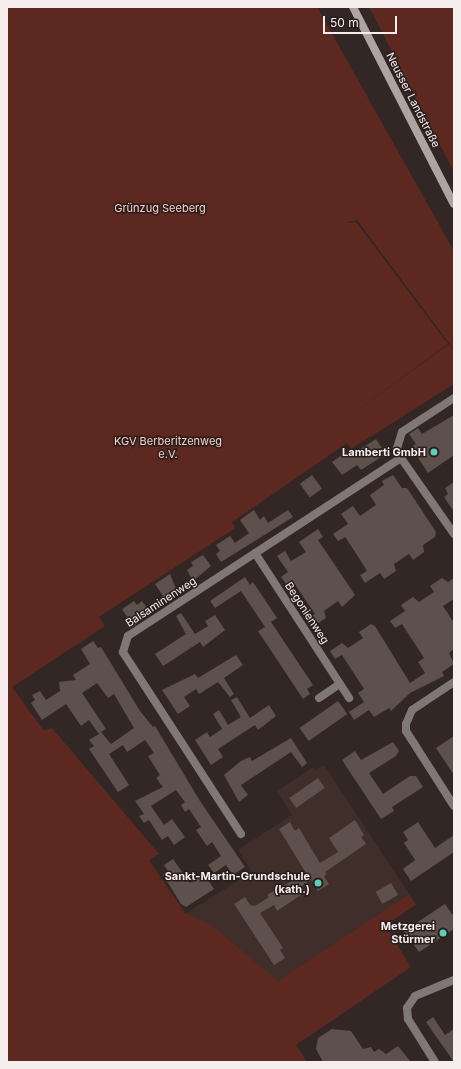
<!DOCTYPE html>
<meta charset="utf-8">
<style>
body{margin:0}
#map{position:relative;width:461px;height:1069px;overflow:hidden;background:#332725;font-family:Inter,sans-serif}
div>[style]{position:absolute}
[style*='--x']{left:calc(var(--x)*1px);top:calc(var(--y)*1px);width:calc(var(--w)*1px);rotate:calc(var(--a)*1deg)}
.built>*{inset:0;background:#402e2a}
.green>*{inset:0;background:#5c2820}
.building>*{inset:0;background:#5d504d;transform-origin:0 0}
.street>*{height:8px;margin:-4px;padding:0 4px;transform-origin:4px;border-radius:4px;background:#7f7877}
.secondary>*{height:8px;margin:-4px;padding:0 4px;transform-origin:4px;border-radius:4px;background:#afa4a2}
.dots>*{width:11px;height:11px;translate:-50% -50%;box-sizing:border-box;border:2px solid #291e1c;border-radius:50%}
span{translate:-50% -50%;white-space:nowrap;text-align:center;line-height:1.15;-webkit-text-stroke:3px #291e1c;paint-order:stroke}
.street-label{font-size:11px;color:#f6eeed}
.park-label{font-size:11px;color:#fccec6}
.poi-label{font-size:11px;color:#f6eeed;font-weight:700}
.right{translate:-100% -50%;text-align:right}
.frame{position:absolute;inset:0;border:8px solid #f6eeed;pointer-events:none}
.scale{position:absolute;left:323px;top:16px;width:74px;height:18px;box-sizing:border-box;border:2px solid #f6eeed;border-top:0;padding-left:5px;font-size:12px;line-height:14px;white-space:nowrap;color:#f6eeed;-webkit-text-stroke:3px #291e1c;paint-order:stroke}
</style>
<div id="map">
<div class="built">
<i style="clip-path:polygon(324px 765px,409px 894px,278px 981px,185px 914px,252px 872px,238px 850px,292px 815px,277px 791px,314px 767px,316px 770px)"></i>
</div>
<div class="green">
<i style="clip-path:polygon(7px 7px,317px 7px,454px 251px,454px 350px,357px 220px,345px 223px,356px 222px,448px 344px,331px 429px,449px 344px,454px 352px,454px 384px,351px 449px,347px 443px,232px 522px,235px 528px,99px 617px,105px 626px,12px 687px,44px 731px,52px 728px,159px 854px,149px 860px,185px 913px,210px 924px,278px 981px,409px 894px,416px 905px,385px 925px,411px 967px,296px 1045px,307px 1062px,7px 1062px)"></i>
<i style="clip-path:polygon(369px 7px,454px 7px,454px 172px)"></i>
</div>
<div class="building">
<i style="clip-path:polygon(454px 415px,454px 455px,428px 473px,411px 447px,416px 444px,409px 434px,418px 428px,422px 434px)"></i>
<i style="clip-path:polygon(376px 439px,386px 454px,361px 470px,357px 465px,342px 475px,332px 462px,348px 451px,351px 455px)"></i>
<i style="left:312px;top:475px;width:17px;height:15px;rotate:54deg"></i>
<i style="clip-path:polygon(393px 475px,402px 488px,407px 488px,436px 532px,435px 537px,423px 545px,424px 552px,413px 560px,409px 554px,394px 564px,396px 571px,384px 579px,380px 573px,365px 583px,360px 575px,367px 571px,359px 558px,345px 537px,338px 541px,333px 534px,348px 524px,341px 514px,353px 506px,360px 516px,376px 505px,370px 495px,384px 485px,382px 481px)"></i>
<i style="clip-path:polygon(454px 482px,454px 512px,444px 497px,448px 494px,445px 488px)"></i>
<i style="clip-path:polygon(254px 510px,260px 520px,264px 516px,268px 523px,288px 510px,293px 517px,221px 562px,216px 554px,220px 551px,216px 545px,230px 536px,235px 543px,249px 533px,240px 520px)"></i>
<i style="clip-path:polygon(318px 529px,323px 537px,318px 540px,355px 595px,342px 607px,338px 601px,324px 611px,326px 618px,314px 626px,308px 618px,315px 614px,292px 580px,286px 584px,281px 577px,288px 572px,277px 556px,285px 551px,291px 561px,306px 552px,299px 542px)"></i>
<i style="clip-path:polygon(203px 555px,211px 566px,193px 581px,187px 570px,193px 566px,191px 562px)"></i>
<i style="clip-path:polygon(170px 574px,177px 591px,165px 599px,155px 584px)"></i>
<i style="clip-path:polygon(245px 577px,250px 585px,253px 582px,277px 618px,271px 622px,313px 685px,307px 689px,310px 694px,303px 699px,258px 631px,265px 627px,241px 591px,215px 608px,210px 601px)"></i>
<i style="clip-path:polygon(442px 578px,448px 582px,454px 578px,454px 599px,443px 606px,454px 623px,454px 649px,449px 653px,454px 664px,442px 672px,444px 676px,410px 693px,391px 711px,389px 708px,374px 717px,369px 710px,354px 720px,349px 712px,364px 702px,358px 693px,364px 689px,342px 655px,335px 659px,330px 651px,342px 643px,348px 648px,363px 638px,359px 632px,371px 624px,375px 626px,410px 683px,425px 673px,418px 662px,424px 658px,402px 624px,395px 628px,390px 621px,405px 611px,401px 605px,413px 597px,419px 602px,434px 592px,430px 586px)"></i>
<i style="clip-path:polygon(134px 601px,137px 605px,142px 601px,147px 608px,139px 614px,142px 620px,129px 629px,125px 622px,129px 620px,122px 609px)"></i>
<i style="clip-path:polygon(181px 613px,195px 634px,208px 626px,205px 621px,215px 615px,225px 630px,203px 647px,200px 642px,163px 666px,155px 654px,186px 634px,176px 616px)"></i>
<i style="clip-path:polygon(evenodd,93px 641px,98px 648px,101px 647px,140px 711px,153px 727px,155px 726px,200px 801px,245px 867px,233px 875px,226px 865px,214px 873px,208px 865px,221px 856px,212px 842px,207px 846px,196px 830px,201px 827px,189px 809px,185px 812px,181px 805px,185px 802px,176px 790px,151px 806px,164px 825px,172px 819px,185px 837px,174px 845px,168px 836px,162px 840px,149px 820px,144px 823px,139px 816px,144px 814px,135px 801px,163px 787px,156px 778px,160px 775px,148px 756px,154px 753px,145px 740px,127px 752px,123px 745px,109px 754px,129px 785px,118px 792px,89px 749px,94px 746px,89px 740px,99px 734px,89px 720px,81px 726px,66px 704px,42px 720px,31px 703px,35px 700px,32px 695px,40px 691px,46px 700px,60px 691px,59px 682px,76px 680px,73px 675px,90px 664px,81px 649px,93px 641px,97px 683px,108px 698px,114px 694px,134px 728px,111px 744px,101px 732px,106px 729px,82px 693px,97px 683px)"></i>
<i style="clip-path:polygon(236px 655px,243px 665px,224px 678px,234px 694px,230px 697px,218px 682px,199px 694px,196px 689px,184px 697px,190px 706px,178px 714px,162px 690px,195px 674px,198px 678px)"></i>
<i style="clip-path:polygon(237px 697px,250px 718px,269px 705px,276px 716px,258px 730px,255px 725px,218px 749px,223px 757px,211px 765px,195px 740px,207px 732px,210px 737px,222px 729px,213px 714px,219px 710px,228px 725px,241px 717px,231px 700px)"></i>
<i style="left:338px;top:701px;width:16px;height:47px;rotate:55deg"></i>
<i style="clip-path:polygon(454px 736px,454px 775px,436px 748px)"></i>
<i style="clip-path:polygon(291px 738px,307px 763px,302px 767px,291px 752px,241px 785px,248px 795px,239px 802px,224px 775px,241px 761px,250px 757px,252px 761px)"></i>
<i style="clip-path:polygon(393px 742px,399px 751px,396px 756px,369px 773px,383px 794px,410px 776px,416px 776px,423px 787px,392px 807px,394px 811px,381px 819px,342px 760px,355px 751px,361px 760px)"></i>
<i style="left:318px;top:778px;width:12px;height:35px;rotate:55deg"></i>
<i style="clip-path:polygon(355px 820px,364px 835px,361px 837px,366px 844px,325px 872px,327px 874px,324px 876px,329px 884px,318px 891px,311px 880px,297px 889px,301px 895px,277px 911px,274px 905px,260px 913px,283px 948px,280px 950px,285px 958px,274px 965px,234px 904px,245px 897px,250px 905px,255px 906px,269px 897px,267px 895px,306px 873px,279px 829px,290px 822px,295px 831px,299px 828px,320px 863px,338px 852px,329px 838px)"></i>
<i style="clip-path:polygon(418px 822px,435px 848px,454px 835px,454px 852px,411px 881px,403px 869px,415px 860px,404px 843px,408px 840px,403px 832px)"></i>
<i style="clip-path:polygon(173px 859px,190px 883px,204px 874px,214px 889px,186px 907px,181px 904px,163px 875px,168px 871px,164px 865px)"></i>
<i style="left:391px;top:883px;width:14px;height:18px;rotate:60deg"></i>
<i style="clip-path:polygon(445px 904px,454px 917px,454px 929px,419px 952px,404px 931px)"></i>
<i style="clip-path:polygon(433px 1017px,445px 1035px,454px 1029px,454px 1062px,426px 1022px)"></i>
<i style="clip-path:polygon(332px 1029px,351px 1031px,363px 1049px,371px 1047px,374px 1052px,379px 1049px,386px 1054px,398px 1046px,411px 1062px,323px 1062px,316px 1049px,318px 1038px)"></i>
</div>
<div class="street">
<i style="--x:454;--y:398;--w:62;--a:146.8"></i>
<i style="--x:402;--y:432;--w:17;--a:107"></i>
<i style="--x:397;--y:448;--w:11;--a:68"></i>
<i style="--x:401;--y:458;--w:93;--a:55.1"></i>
<i style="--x:255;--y:553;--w:173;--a:57"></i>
<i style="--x:454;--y:682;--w:50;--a:146.3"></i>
<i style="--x:412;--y:710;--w:15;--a:113"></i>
<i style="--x:406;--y:724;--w:7;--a:90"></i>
<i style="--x:406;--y:731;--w:89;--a:57.4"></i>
<i style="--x:319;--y:698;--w:25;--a:-34"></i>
<i style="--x:241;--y:834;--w:217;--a:-123"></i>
<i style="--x:123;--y:652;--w:17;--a:-73"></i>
<i style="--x:128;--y:636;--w:326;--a:-33.1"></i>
<i style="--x:435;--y:1062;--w:51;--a:-122.1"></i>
<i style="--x:408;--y:1019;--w:11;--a:-95"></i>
<i style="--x:407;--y:1008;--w:14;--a:-56"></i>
<i style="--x:415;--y:996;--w:42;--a:-22.3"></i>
</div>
<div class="secondary">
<i style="--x:353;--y:7;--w:221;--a:62.9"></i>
</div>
<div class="dots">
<i style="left:434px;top:452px;background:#5cceba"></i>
<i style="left:318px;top:883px;background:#5cceba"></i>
<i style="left:443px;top:933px;background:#5cceba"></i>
</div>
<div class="street-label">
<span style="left:413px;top:100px;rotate:63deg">Neusser Landstraße</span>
<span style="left:161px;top:602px;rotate:-33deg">Balsaminenweg</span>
<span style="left:307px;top:613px;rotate:57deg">Begonienweg</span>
</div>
<div class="park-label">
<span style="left:160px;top:208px">Grünzug Seeberg</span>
<span style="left:168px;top:448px">KGV Berberitzenweg<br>e.V.</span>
</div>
<div class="poi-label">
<span class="right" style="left:426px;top:452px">Lamberti GmbH</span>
<span class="right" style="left:310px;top:883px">Sankt-Martin-Grundschule<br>(kath.)</span>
<span class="right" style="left:435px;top:933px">Metzgerei<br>Stürmer</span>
</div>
<div class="frame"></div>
<div class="scale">50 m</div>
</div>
